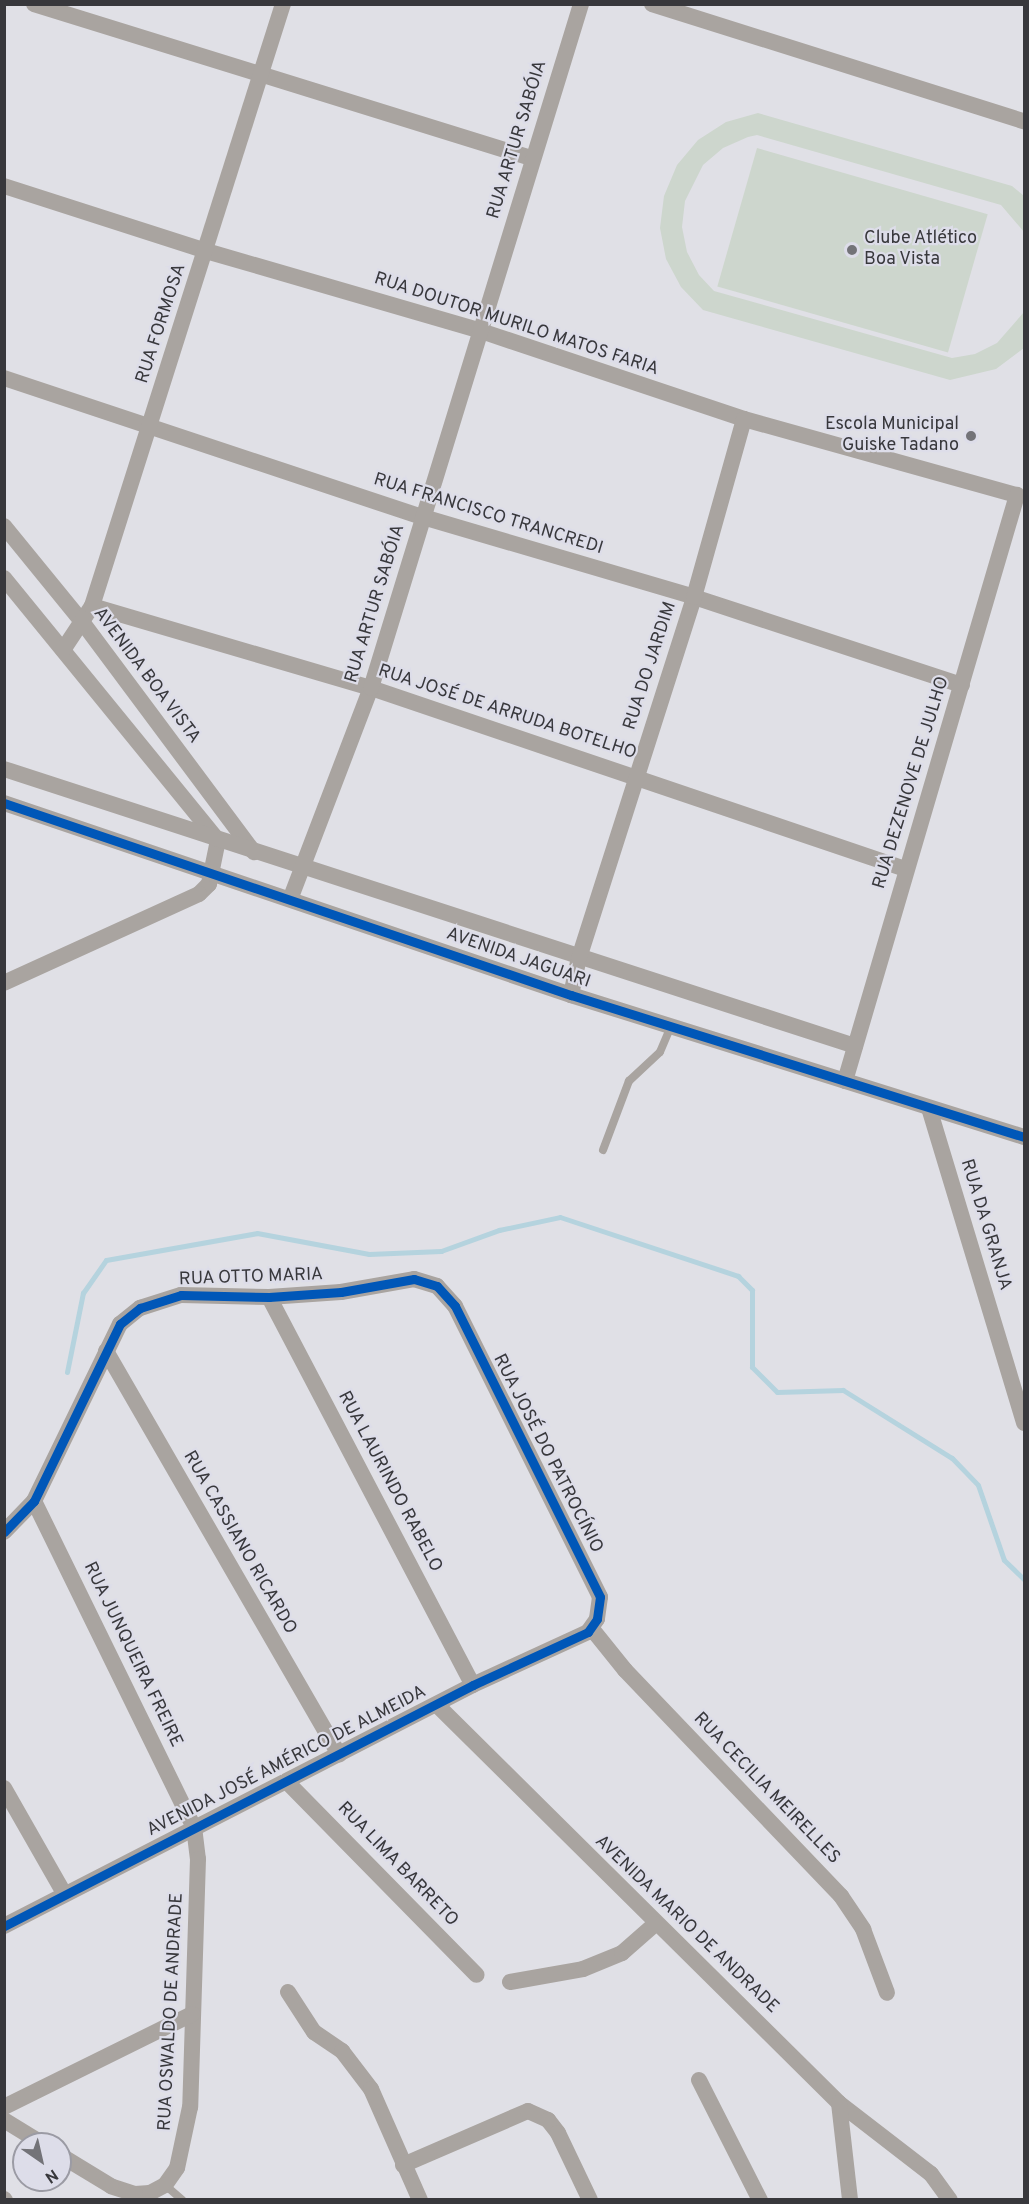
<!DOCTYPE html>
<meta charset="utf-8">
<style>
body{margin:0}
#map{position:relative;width:1029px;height:2204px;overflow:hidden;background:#e0e0e6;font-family:Overpass,sans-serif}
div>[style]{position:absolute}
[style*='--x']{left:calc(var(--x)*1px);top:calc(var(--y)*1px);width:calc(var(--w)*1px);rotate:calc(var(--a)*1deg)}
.green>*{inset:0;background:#cdd6cd;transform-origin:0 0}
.stream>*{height:5px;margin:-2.5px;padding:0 2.5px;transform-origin:2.5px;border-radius:2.5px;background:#b5d3de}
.service>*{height:8px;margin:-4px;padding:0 4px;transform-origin:4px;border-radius:4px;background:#a9a4a0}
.minor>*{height:16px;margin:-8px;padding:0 8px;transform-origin:8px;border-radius:8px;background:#a9a4a0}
.cycleway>*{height:9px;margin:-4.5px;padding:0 4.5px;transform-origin:4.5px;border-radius:4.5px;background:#0057b8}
.dots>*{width:16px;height:16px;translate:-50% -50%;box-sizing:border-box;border:3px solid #dddde9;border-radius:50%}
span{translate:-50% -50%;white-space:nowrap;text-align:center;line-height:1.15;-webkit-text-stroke:4.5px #dddde9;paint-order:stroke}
.street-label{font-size:18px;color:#38383c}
.poi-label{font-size:18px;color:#38383c}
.left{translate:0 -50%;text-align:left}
.right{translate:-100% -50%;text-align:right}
.frame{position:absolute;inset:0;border:6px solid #38383c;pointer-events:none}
.north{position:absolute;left:12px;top:2132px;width:60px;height:60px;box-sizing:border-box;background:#dddde9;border:2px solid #9b9ba4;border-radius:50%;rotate:146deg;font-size:16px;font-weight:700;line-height:24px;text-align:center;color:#38383c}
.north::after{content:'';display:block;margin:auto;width:21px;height:27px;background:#737378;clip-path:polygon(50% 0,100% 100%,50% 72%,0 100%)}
</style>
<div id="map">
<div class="green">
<i style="clip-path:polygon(758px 113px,1012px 186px,1024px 196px,1024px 232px,1001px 205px,757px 135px,748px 137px,723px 148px,703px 165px,685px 201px,682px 227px,687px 252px,699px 275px,714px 291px,952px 358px,975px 354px,997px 343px,1024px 312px,1024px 348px,996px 369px,950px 380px,703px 310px,681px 287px,666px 259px,660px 228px,664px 196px,677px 165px,698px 140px,726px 122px)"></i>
<i style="left:757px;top:148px;width:240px;height:144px;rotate:16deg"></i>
</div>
<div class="stream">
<i style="--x:67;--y:1372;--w:81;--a:-78.6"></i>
<i style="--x:83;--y:1293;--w:40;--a:-55.1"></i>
<i style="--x:106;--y:1260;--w:153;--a:-10.1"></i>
<i style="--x:257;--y:1233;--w:114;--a:10.6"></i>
<i style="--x:369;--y:1254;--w:72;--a:-2.4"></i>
<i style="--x:441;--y:1251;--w:62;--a:-19.9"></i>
<i style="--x:499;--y:1230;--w:62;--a:-12"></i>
<i style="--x:560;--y:1217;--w:188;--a:18.3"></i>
<i style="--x:738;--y:1276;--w:20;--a:45"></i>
<i style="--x:752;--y:1290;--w:77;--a:90"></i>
<i style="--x:752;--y:1367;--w:35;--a:45"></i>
<i style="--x:777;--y:1392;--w:66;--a:-1.7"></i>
<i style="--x:843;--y:1390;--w:128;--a:32"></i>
<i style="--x:952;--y:1458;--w:37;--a:46"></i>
<i style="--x:978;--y:1485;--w:79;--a:70.9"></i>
<i style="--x:1004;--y:1560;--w:28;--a:44"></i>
</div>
<div class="service">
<i style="--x:603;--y:1150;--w:74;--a:-69.4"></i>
<i style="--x:629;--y:1081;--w:42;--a:-43.1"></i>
<i style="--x:660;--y:1052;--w:28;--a:-67"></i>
<i style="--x:165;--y:2185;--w:23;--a:41"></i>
</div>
<div class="minor">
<i style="--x:34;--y:4;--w:520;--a:17.22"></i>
<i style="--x:652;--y:4;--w:390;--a:17.5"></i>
<i style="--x:4;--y:186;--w:212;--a:17.8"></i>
<i style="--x:206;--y:251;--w:286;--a:16.2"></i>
<i style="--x:481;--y:331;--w:277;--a:18.5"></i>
<i style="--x:744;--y:419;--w:283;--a:15.6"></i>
<i style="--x:4;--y:378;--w:441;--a:18.4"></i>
<i style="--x:423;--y:517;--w:283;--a:16.4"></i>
<i style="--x:694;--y:597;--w:282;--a:18.2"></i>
<i style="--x:4;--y:526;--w:125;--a:50.8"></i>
<i style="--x:83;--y:623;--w:286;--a:53.3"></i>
<i style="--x:4;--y:578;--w:338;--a:50.8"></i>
<i style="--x:218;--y:840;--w:45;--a:101.6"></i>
<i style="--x:209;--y:884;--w:14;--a:135"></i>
<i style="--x:199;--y:894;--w:214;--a:155.5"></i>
<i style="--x:92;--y:606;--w:291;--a:16.4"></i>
<i style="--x:371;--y:688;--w:564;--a:18.72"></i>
<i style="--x:63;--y:650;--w:53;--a:-56.6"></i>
<i style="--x:92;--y:606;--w:632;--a:-72.4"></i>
<i style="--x:4;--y:769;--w:895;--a:18.03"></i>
<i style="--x:4;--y:803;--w:599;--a:18.71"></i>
<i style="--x:571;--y:995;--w:475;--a:17.4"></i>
<i style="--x:291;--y:897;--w:224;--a:-69.1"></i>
<i style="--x:371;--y:688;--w:716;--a:-72.93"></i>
<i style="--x:571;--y:995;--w:38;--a:-78"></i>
<i style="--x:579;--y:958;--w:379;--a:-72.3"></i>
<i style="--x:694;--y:597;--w:185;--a:-74.3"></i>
<i style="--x:845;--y:1081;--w:611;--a:-73.64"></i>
<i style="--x:929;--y:1108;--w:329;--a:73.2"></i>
<i style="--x:269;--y:1297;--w:438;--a:62.3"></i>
<i style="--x:106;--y:1351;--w:466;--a:60"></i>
<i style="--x:34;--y:1501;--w:363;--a:63.9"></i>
<i style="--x:194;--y:1827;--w:32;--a:83"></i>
<i style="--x:198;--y:1859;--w:248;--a:91.8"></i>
<i style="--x:190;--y:2107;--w:62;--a:102"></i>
<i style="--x:177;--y:2168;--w:21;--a:125"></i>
<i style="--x:165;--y:2185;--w:17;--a:152"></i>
<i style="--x:150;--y:2193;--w:15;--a:176"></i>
<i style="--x:135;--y:2194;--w:25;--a:-162"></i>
<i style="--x:111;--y:2186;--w:60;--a:-148.7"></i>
<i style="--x:4;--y:1532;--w:43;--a:-45.9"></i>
<i style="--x:34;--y:1501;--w:197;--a:-64.1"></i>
<i style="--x:120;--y:1324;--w:26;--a:-39"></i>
<i style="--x:140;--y:1308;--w:43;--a:-17.6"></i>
<i style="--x:181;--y:1295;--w:88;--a:1.3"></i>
<i style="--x:269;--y:1297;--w:72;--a:-4"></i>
<i style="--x:341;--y:1292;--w:74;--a:-10.1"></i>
<i style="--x:414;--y:1279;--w:24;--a:17"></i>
<i style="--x:437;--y:1286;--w:27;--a:48"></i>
<i style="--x:455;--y:1306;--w:325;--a:63.5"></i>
<i style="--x:600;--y:1597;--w:22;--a:98"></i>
<i style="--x:597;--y:1619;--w:16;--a:125"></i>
<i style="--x:588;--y:1632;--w:127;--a:155.3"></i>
<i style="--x:473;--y:1685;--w:527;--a:152.8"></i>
<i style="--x:592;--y:1629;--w:53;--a:51.2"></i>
<i style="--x:625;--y:1670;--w:313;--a:46.3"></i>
<i style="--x:841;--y:1896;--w:40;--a:56"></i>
<i style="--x:863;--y:1929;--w:68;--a:69.4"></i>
<i style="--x:437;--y:1705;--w:566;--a:44.71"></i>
<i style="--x:839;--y:2103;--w:116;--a:37.7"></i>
<i style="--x:931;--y:2174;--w:32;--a:54"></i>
<i style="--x:288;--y:1783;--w:269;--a:45.5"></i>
<i style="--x:4;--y:1788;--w:121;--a:60.3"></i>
<i style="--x:510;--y:1982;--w:74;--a:-10.1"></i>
<i style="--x:583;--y:1969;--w:42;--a:-22.3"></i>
<i style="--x:622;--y:1953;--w:44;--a:-41.3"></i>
<i style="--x:288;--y:1992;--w:48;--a:57"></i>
<i style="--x:314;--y:2032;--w:34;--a:34"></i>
<i style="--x:342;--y:2051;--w:48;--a:52.7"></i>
<i style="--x:371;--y:2089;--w:121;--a:66.2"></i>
<i style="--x:699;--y:2080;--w:135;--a:63.1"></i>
<i style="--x:839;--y:2103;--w:98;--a:83.5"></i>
<i style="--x:4;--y:2107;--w:210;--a:-26.3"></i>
<i style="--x:4;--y:2120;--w:46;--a:31.6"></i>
<i style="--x:403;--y:2165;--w:136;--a:-23.4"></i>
<i style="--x:528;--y:2111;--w:22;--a:24"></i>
<i style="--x:548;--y:2120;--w:16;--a:52"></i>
<i style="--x:558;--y:2133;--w:74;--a:64.5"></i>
<i style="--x:4;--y:2199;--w:1;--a:45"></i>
</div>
<div class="cycleway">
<i style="--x:4;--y:803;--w:599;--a:18.71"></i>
<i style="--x:571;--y:995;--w:475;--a:17.4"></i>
<i style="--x:4;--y:1532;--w:43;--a:-45.9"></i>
<i style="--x:34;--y:1501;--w:197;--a:-64.1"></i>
<i style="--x:120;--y:1324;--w:26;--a:-39"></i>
<i style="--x:140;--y:1308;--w:43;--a:-17.6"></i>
<i style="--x:181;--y:1295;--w:88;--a:1.3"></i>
<i style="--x:269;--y:1297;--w:72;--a:-4"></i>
<i style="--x:341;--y:1292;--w:74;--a:-10.1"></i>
<i style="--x:414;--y:1279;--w:24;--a:17"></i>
<i style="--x:437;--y:1286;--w:27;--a:48"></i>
<i style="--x:455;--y:1306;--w:325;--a:63.5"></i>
<i style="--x:600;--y:1597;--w:22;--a:98"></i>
<i style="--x:597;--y:1619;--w:16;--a:125"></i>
<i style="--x:588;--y:1632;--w:127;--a:155.3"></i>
<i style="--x:473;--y:1685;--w:527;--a:152.8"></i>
</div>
<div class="dots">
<i style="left:852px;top:250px;background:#737378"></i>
<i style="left:971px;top:436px;background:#737378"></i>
</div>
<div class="street-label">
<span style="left:518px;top:140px;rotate:-73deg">RUA ARTUR SABÓIA</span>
<span style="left:162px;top:324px;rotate:-72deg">RUA FORMOSA</span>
<span style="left:516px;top:325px;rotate:18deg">RUA DOUTOR MURILO MATOS FARIA</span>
<span style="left:488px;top:515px;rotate:17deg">RUA FRANCISCO TRANCREDI</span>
<span style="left:376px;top:604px;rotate:-73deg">RUA ARTUR SABÓIA</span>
<span style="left:651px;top:666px;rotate:-72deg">RUA DO JARDIM</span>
<span style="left:146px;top:676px;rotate:53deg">AVENIDA BOA VISTA</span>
<span style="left:507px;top:713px;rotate:18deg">RUA JOSÉ DE ARRUDA BOTELHO</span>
<span style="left:912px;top:783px;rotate:-73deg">RUA DEZENOVE DE JULHO</span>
<span style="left:518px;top:959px;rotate:19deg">AVENIDA JAGUARI</span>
<span style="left:985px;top:1225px;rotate:73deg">RUA DA GRANJA</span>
<span style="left:251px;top:1278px;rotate:-2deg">RUA OTTO MARIA</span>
<span style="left:547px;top:1454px;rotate:63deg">RUA JOSÉ DO PATROCÍNIO</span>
<span style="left:389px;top:1482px;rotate:62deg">RUA LAURINDO RABELO</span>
<span style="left:239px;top:1543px;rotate:60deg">RUA CASSIANO RICARDO</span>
<span style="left:132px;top:1655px;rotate:64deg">RUA JUNQUEIRA FREIRE</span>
<span style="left:287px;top:1762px;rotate:-27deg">AVENIDA JOSÉ AMÉRICO DE ALMEIDA</span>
<span style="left:766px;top:1789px;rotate:46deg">RUA CECILIA MEIRELLES</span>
<span style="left:397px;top:1865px;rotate:46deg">RUA LIMA BARRETO</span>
<span style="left:686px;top:1925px;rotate:44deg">AVENIDA MARIO DE ANDRADE</span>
<span style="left:172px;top:2012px;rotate:-87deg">RUA OSWALDO DE ANDRADE</span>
</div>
<div class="poi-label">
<span class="left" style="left:864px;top:250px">Clube Atlético<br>Boa Vista</span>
<span class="right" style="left:959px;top:436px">Escola Municipal<br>Guiske Tadano</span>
</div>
<div class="frame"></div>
<div class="north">N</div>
</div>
